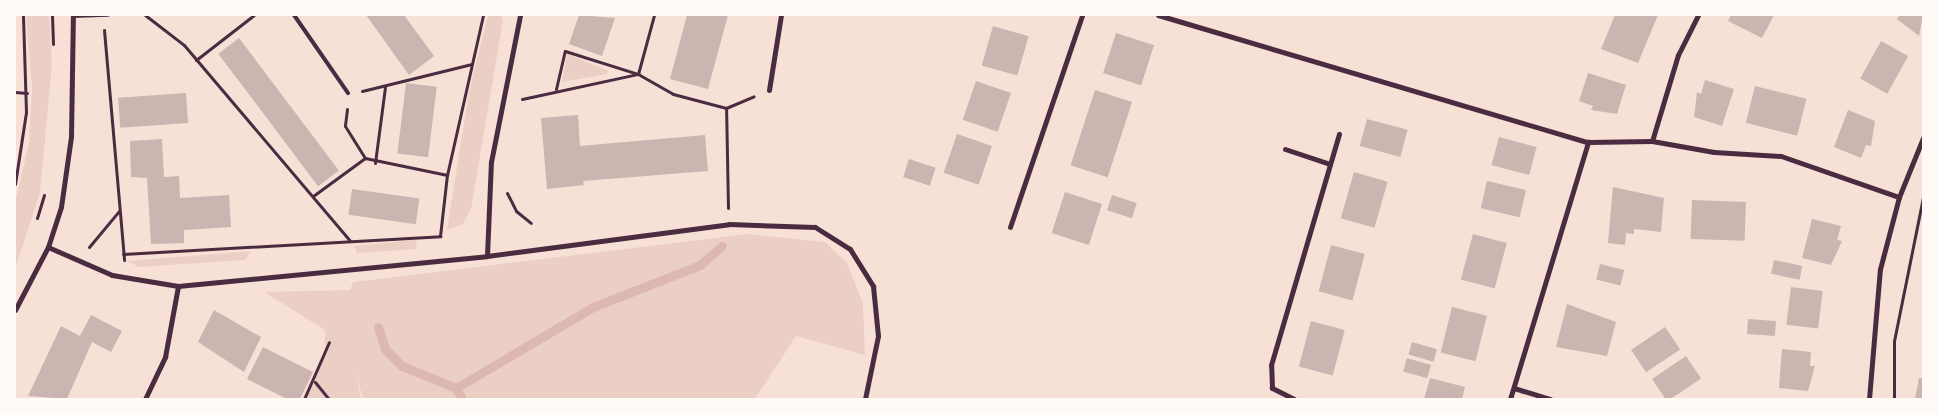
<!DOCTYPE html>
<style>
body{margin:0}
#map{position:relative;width:1938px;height:414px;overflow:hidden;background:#f7e1d7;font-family:Montserrat,sans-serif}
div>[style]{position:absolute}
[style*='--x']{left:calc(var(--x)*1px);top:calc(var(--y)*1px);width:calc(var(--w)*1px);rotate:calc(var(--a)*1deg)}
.green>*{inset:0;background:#ebcfc5}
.stream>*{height:9px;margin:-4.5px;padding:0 4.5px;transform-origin:4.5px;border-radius:4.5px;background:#dcb8b0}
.building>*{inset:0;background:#ccb4b1;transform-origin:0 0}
.path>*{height:3px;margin:-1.5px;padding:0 1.5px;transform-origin:1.5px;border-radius:1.5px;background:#4a2c40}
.service>*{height:4px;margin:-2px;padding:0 2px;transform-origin:2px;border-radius:2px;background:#4a2c40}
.minor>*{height:5px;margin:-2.5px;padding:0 2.5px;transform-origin:2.5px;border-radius:2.5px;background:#4a2c40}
span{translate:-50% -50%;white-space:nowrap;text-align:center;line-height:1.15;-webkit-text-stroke:4px #fffaf5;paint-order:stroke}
.frame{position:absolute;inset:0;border:16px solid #fffaf5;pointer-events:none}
</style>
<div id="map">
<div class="green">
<i style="clip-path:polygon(26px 15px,49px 15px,52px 65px,40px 193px,15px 269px,15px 203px,29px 143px,32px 88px)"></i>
<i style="clip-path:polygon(488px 15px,501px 15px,503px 21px,471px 209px,463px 224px,447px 230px,469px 92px)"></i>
<i style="clip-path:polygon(567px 54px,609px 71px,607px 74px,562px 82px)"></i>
<i style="clip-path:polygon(748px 234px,825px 242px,847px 263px,863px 303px,865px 355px,796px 336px,755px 399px,363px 399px,356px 374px,361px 399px,302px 399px,325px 353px,325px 330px,264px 292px,350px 290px,353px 282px)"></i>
<i style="clip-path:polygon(416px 240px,417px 249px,357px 253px,354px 246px)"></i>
<i style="clip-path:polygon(251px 251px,245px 260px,139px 267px,127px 261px)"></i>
</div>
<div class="stream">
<i style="--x:378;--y:327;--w:23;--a:72"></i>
<i style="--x:385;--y:349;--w:24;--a:45"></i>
<i style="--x:402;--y:366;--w:58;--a:22.2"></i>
<i style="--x:456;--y:388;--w:159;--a:-30.6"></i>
<i style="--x:593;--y:307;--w:115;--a:-21.4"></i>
<i style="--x:700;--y:265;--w:29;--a:-41"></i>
<i style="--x:456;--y:388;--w:13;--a:61"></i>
</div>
<div class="building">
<i style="clip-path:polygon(366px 15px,404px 15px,434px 56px,409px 75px)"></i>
<i style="clip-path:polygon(579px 15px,615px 18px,602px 56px,569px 44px)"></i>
<i style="clip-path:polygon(687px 15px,728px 15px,708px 89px,670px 79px)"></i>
<i style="clip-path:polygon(1615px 15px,1658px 15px,1638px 63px,1601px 49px)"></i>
<i style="clip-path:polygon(1731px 15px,1774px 15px,1762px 38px,1728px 21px)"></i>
<i style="clip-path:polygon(1900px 15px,1923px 15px,1919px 36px,1897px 19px)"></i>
<i style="left:993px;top:26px;width:37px;height:41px;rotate:16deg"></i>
<i style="left:1116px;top:33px;width:40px;height:42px;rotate:18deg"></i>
<i style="left:239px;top:38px;width:166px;height:26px;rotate:53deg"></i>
<i style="left:1881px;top:41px;width:31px;height:43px;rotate:29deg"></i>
<i style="clip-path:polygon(1588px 73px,1626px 85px,1617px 114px,1591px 110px,1593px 106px,1579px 101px)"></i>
<i style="clip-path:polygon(1705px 80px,1734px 89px,1722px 126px,1694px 117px,1697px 92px,1701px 94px)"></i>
<i style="left:976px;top:81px;width:37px;height:41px;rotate:19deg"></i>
<i style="left:406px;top:83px;width:31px;height:71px;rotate:7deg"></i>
<i style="left:1755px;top:86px;width:53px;height:38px;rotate:14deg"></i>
<i style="left:1095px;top:90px;width:39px;height:79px;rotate:18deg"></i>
<i style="left:186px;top:93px;width:30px;height:68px;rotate:86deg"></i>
<i style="clip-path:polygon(1848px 110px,1875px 121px,1871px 146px,1866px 145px,1861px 158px,1834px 147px)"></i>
<i style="clip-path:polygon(578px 115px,580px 146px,705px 135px,708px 171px,583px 181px,584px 185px,547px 189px,541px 118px)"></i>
<i style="left:1367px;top:119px;width:42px;height:28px;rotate:15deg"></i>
<i style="left:957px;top:134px;width:37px;height:41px;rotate:19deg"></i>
<i style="left:1499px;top:137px;width:39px;height:29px;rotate:15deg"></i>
<i style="clip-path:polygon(162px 139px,164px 177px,179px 176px,180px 198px,229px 195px,231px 227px,184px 230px,184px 243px,151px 244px,147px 178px,131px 177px,130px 141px)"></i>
<i style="left:909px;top:159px;width:28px;height:19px;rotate:18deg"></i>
<i style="left:1354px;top:172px;width:35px;height:48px;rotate:16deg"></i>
<i style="left:1487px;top:181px;width:40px;height:28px;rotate:13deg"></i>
<i style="clip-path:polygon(1613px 187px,1664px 198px,1661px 232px,1634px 229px,1634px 234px,1626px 233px,1625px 245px,1608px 243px)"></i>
<i style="left:352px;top:189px;width:68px;height:26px;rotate:8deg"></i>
<i style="left:1065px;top:192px;width:39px;height:43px;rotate:18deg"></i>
<i style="left:1112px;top:195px;width:26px;height:16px;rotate:18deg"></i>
<i style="left:1692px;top:200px;width:54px;height:39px;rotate:2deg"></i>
<i style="clip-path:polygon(1812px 219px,1841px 226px,1837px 240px,1842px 241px,1831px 265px,1802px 258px)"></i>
<i style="left:1473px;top:234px;width:35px;height:47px;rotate:15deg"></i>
<i style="left:1331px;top:245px;width:35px;height:48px;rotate:15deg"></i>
<i style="left:1774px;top:260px;width:29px;height:14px;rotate:12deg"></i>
<i style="left:1600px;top:264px;width:25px;height:16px;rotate:14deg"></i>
<i style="left:1791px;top:287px;width:32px;height:38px;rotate:7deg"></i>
<i style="clip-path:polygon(1567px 304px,1616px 322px,1607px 356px,1556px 347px)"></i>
<i style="left:1452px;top:307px;width:36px;height:47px;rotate:14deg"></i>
<i style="clip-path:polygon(214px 310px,261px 337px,244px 372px,198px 342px)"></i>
<i style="clip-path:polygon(91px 315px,122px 331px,111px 352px,92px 342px,67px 399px,28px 396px,61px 326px,80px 336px)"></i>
<i style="left:1748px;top:319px;width:28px;height:15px;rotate:4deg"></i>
<i style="left:1311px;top:321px;width:35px;height:47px;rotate:15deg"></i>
<i style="left:1665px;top:327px;width:27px;height:41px;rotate:56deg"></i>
<i style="left:1412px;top:342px;width:26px;height:13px;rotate:16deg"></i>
<i style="clip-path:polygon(263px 347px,313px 372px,300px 399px,287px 399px,247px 379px)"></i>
<i style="clip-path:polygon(1782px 349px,1811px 352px,1810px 366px,1815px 366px,1808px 391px,1779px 388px)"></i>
<i style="left:1686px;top:356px;width:27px;height:41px;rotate:56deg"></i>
<i style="left:1407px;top:358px;width:25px;height:14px;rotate:16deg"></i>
<i style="clip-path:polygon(1430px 378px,1465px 387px,1462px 399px,1424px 399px)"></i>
<i style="clip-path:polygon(1919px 378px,1923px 378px,1923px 399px,1915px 399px)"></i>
</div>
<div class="path">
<i style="--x:52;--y:15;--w:29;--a:88"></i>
<i style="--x:145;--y:15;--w:49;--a:37.6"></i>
<i style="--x:184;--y:45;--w:257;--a:49.7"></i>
<i style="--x:104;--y:30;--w:231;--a:85"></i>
<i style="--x:196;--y:60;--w:73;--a:-37.8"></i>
<i style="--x:556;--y:89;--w:39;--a:-77"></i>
<i style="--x:565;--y:51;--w:77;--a:17.5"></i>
<i style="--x:638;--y:74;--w:40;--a:29.7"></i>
<i style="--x:673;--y:94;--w:55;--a:14.8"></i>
<i style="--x:362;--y:91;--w:113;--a:-13.8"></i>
<i style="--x:15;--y:92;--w:12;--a:5"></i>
<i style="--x:522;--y:99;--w:119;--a:-12.2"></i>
<i style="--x:638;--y:74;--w:61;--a:-74.8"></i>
<i style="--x:347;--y:109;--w:17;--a:97"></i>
<i style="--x:345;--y:126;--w:38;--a:58"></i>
<i style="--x:365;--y:158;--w:84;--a:11.7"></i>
<i style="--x:375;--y:163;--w:77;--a:-82.5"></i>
<i style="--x:15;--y:184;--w:73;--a:-81.3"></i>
<i style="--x:26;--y:112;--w:97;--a:-91.8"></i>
<i style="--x:507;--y:193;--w:20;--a:63"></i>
<i style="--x:516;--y:211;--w:19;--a:39"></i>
<i style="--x:313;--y:196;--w:64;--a:-36.2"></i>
<i style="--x:728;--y:208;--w:100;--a:-91.1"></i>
<i style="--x:726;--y:108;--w:30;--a:-23"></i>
<i style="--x:37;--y:218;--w:24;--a:-73"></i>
<i style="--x:89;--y:247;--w:47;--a:-50.2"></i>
<i style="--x:123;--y:254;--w:318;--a:-3.2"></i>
<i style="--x:440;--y:236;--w:61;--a:-83.5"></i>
<i style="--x:447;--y:175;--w:164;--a:-77.3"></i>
<i style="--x:315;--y:382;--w:22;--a:51"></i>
<i style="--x:304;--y:399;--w:62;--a:-66.3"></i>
<i style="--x:1894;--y:399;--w:58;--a:-90"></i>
<i style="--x:1894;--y:341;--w:147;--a:-78.6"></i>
</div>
<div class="service">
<i style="--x:294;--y:15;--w:95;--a:55.3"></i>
<i style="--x:73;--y:16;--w:35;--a:-2"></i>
</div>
<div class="minor">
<i style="--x:1158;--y:15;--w:448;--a:16.5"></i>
<i style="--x:1588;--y:142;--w:64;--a:-0.9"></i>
<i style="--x:1652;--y:141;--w:63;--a:10.1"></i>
<i style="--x:1714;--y:152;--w:67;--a:3.4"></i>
<i style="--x:1781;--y:156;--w:125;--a:19.2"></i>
<i style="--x:769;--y:90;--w:76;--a:-80.9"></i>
<i style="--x:1652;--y:141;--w:90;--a:-73.2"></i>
<i style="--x:1678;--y:55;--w:45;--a:-63.4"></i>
<i style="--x:1285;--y:149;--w:47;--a:18.4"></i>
<i style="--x:1010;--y:227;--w:224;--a:-71.2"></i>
<i style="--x:48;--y:247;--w:70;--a:23.6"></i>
<i style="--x:112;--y:275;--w:67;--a:9.5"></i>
<i style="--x:178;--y:286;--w:310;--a:-5.5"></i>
<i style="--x:487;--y:256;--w:244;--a:-7.5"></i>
<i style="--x:729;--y:224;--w:86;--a:2"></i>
<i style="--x:815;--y:227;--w:41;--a:32.2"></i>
<i style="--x:850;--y:249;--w:44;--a:58.1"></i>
<i style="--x:873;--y:286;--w:50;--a:84.3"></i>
<i style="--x:878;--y:336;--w:64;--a:101.7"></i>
<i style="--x:487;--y:256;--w:94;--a:-87.6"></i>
<i style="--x:491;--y:162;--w:150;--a:-78.8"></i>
<i style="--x:15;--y:310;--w:71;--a:-62.4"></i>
<i style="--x:48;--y:247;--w:42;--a:-72"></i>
<i style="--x:61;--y:207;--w:71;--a:-81.9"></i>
<i style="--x:71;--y:137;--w:122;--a:-89.1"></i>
<i style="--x:1514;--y:388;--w:38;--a:17"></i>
<i style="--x:145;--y:399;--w:47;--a:-64.5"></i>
<i style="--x:165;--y:357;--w:72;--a:-79.6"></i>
<i style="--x:1294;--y:399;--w:25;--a:-153"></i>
<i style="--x:1272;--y:388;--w:23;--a:-92"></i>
<i style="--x:1271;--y:365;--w:241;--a:-73.6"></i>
<i style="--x:1510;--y:399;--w:269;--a:-73.1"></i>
<i style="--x:1869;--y:399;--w:130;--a:-85.2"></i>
<i style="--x:1880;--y:269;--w:74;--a:-75.2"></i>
<i style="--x:1899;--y:197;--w:64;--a:-67.9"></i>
</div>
<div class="frame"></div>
</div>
